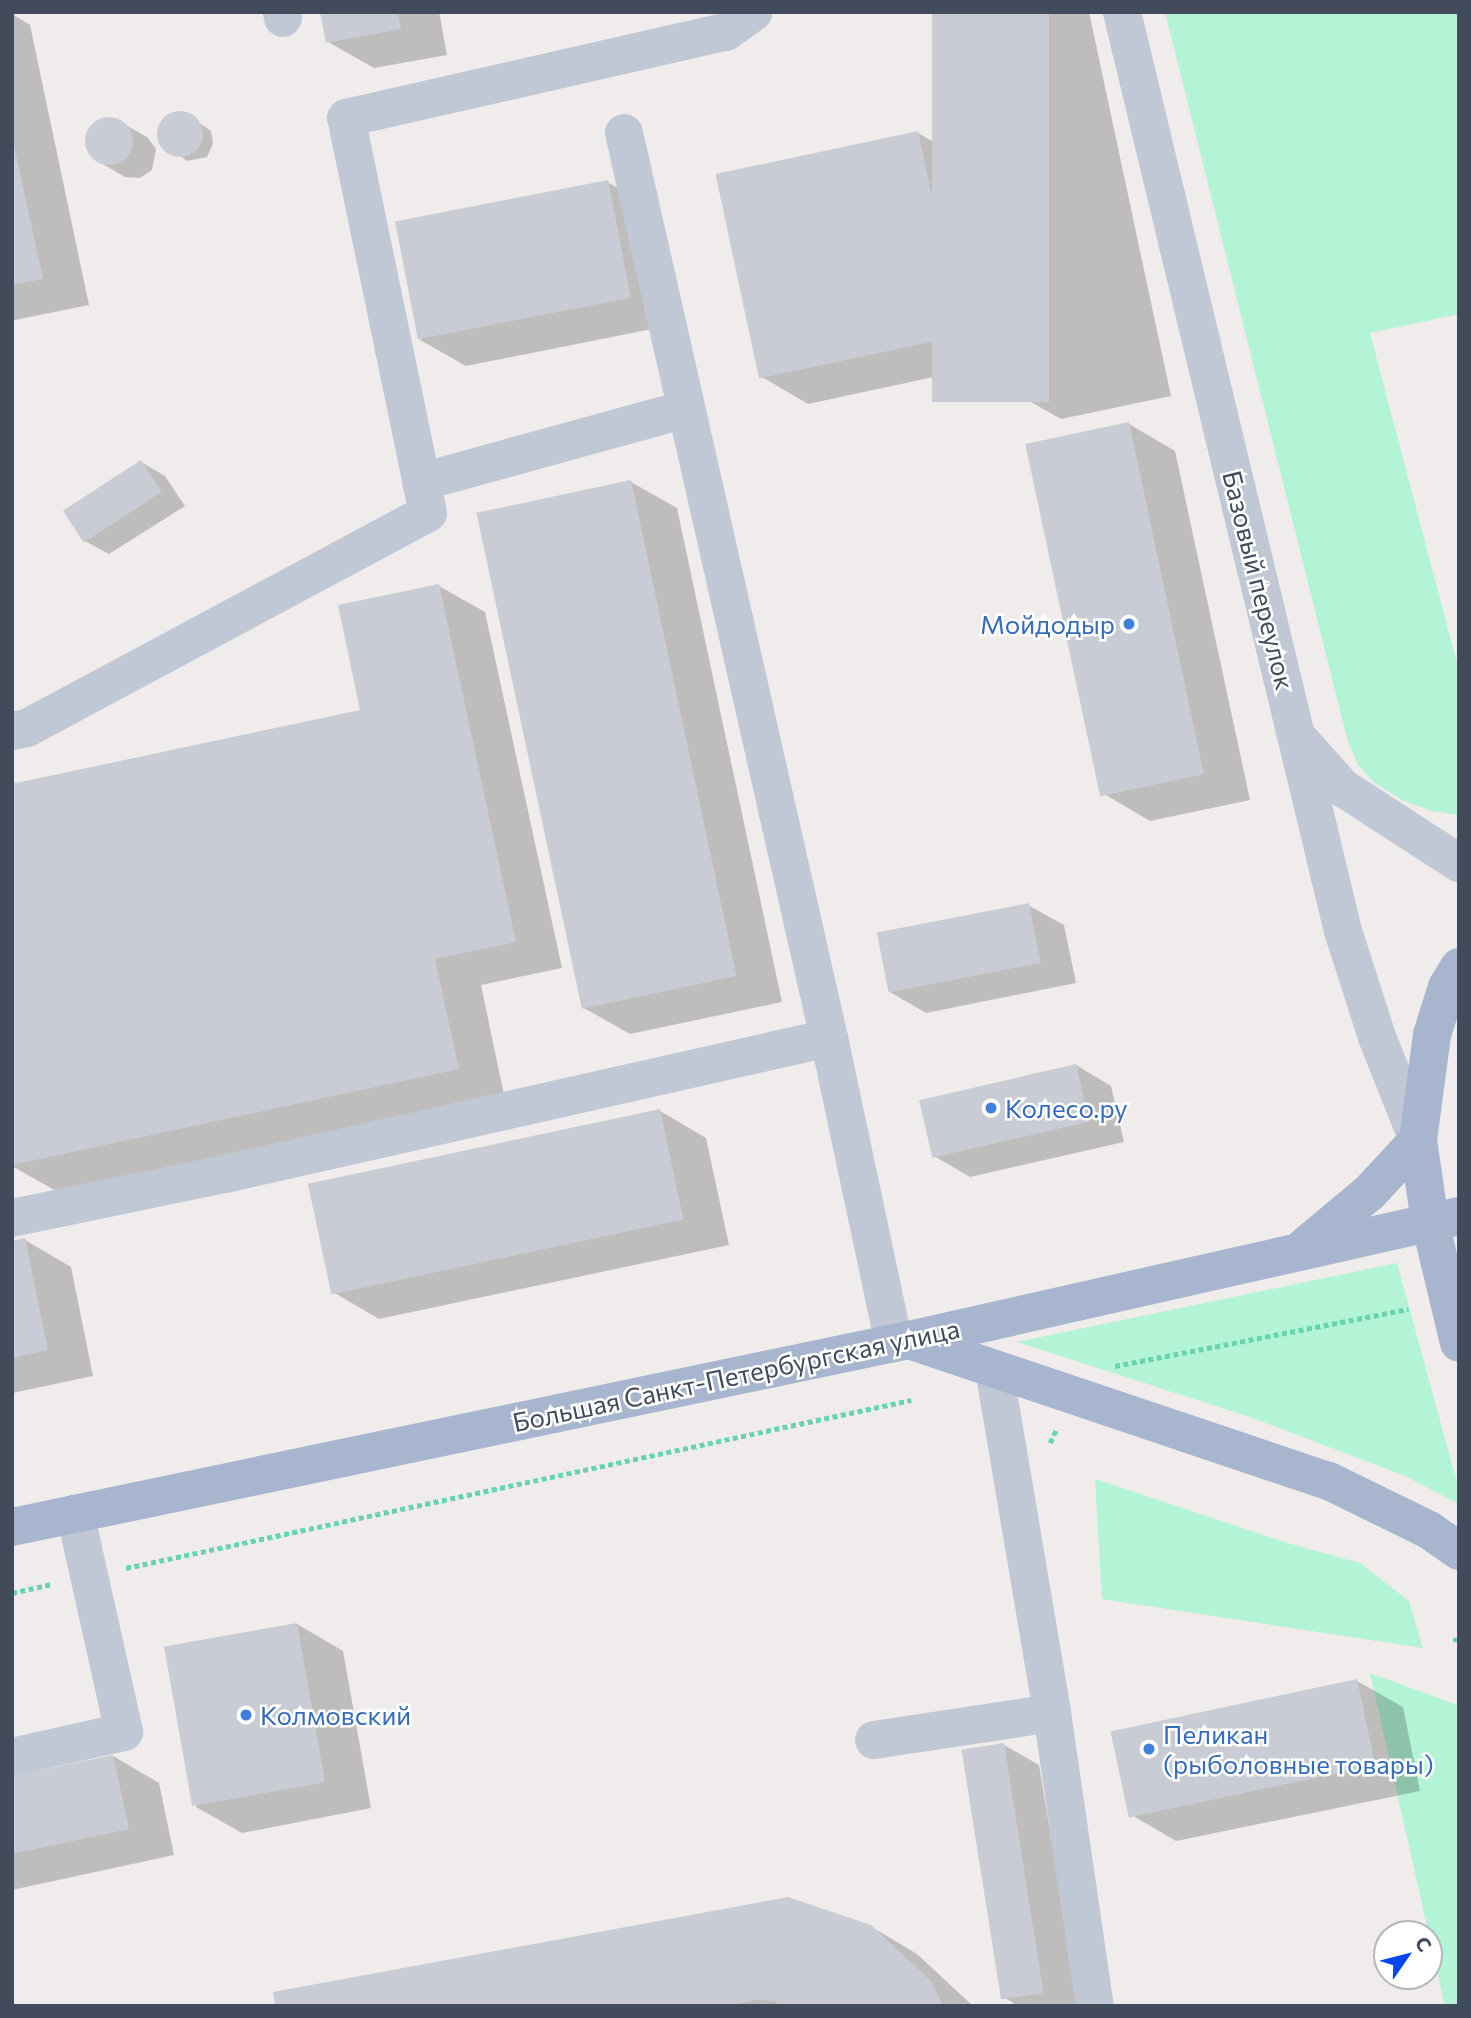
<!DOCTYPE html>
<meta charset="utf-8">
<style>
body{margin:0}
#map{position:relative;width:1471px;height:2018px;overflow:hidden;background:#efeceb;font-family:Commissioner,sans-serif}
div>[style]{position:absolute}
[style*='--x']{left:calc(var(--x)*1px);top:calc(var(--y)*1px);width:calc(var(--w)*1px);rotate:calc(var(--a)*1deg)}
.green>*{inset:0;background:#b3f3d6}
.shadow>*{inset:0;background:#0003}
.building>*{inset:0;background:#c9ccd4;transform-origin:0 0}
.round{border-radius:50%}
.path>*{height:4.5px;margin-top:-2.25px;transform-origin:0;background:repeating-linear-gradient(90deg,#67d4b1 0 5px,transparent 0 8.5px)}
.minor>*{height:38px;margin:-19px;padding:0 19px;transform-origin:19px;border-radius:19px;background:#c0c8d5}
.major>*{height:38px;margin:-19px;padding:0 19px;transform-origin:19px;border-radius:19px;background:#a7b5ce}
.dots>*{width:19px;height:19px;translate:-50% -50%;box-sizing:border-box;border:4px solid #fff;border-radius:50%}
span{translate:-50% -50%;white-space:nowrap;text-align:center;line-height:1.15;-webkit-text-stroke:5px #fff;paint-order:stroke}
.street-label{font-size:26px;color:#424b5b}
.shop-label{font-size:26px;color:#366cbe}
.right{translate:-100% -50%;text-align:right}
.left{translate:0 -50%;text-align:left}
.frame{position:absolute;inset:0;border:14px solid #424b5b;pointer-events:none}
.north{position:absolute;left:1373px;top:1920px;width:70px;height:70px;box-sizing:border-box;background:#fff;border:2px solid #b3b7bd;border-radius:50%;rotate:55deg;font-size:19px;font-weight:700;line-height:28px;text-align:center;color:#424b5b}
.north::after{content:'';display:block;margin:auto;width:24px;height:32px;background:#0545ee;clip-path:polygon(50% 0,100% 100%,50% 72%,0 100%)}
</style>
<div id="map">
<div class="green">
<i style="clip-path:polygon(1165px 12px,1459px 12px,1459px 314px,1370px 333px,1459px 671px,1459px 815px,1432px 811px,1402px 800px,1375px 783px,1358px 765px,1347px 739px)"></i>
<i style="clip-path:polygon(1397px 1263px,1459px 1490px,1459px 1504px,1405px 1476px,1250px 1417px,1017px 1342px)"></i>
<i style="clip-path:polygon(1095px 1479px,1287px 1543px,1360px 1563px,1409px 1601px,1423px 1648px,1102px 1599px)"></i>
<i style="clip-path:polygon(1370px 1673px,1457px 1705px,1459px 1710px,1459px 2006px,1445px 2006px)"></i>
</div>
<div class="shadow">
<i style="clip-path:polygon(322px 12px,439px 12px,447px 55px,374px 68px,328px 42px)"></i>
<i style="clip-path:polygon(934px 12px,1089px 12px,1171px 396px,1061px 419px,1015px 393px,1008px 361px,808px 404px,762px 377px,918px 133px,965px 160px)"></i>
<i style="clip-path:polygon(12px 14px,30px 25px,89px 305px,15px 320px,12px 319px)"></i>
<i style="clip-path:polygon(173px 113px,187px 114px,211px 131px,213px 144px,207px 157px,187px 161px,160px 141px,162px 121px)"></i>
<i style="clip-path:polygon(107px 119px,122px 123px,147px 137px,156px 149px,152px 170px,140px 178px,125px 177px,101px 163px,87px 146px,89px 132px)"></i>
<i style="clip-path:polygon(607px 182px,654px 208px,677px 324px,466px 366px,420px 340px)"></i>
<i style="clip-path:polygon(1129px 424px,1175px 451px,1250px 800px,1150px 821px,1104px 794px)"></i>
<i style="clip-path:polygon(141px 462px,165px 476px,185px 506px,109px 554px,85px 541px)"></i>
<i style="clip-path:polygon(631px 482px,677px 508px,782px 1002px,630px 1034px,584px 1008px)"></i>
<i style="clip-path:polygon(439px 586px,485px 612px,562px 968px,481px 985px,504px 1095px,56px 1191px,12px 1166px,12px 784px,362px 711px)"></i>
<i style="clip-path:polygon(1028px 905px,1064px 925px,1076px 983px,926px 1013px,890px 992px)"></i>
<i style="clip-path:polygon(1076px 1065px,1111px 1086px,1124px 1142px,970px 1177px,934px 1156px)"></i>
<i style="clip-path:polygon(660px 1111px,706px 1138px,729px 1245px,379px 1319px,333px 1292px)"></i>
<i style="clip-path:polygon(25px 1240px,71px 1267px,93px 1376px,12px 1393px,12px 1242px)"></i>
<i style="clip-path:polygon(297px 1624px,343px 1651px,371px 1808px,242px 1833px,196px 1807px)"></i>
<i style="clip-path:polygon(1357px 1681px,1403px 1707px,1420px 1791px,1176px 1841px,1130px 1814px)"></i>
<i style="clip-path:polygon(1004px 1745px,1039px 1765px,1079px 2006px,1018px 2006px,1005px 1998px)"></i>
<i style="clip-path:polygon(113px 1756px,159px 1783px,174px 1855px,12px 1890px,12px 1778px)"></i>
<i style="clip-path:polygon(870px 1926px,917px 1954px,973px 2006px,277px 2006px)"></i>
</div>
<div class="building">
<i style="clip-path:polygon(320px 12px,398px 12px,401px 29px,326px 43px)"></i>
<i style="left:932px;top:12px;width:117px;height:390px"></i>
<i class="round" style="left:157px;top:111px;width:46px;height:46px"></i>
<i class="round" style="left:85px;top:117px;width:48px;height:48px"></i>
<i style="left:918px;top:131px;width:209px;height:207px;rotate:78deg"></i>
<i style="clip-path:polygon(12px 136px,43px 279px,12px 285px)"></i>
<i style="left:608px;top:180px;width:120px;height:217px;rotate:79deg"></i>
<i style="left:1129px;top:422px;width:360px;height:106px;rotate:78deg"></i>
<i style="left:141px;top:460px;width:38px;height:93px;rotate:57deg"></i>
<i style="left:631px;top:480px;width:507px;height:158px;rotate:78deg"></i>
<i style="clip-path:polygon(439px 584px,516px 942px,435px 959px,459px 1069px,12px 1165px,12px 784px,360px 710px,338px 605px)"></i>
<i style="left:1029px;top:903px;width:61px;height:155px;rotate:79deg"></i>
<i style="left:1076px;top:1064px;width:59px;height:161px;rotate:77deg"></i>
<i style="left:660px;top:1109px;width:113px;height:360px;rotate:78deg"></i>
<i style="clip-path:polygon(25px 1238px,48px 1350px,12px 1358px,12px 1241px)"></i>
<i style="left:297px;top:1623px;width:162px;height:135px;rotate:80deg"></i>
<i style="left:1357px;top:1679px;width:88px;height:252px;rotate:78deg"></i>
<i style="left:1004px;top:1743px;width:253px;height:43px;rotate:81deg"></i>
<i style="clip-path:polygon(113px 1755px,129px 1829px,12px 1854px,12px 1776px)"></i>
<i style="clip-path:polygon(788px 1897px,871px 1925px,931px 1981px,943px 2006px,777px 2006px,776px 2001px,756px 2000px,727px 2006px,275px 2006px,273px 1992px)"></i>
</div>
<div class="path">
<i style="--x:1115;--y:1366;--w:299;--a:-11"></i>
<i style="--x:1050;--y:1443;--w:14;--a:-65"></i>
<i style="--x:126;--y:1568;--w:803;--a:-12.08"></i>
<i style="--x:12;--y:1593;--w:41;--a:-12.7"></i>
<i style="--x:1453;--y:1640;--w:6;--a:0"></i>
</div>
<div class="minor">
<i style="--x:282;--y:12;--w:6;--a:81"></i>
<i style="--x:1122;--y:12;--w:945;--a:76.48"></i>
<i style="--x:1343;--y:931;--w:111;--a:72.2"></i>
<i style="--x:1377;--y:1037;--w:111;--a:68.3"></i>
<i style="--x:624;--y:133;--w:928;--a:77.24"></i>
<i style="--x:829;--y:1038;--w:312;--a:78"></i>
<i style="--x:421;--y:482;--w:275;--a:-15.4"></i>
<i style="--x:12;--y:731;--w:15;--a:-11"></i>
<i style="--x:27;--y:728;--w:455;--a:-28.2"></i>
<i style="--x:428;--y:513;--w:403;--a:-101.7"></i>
<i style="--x:346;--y:118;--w:390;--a:-12.8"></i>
<i style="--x:726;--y:32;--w:34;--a:-36"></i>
<i style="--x:1299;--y:739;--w:66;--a:48.1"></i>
<i style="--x:1343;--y:788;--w:138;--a:32.9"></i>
<i style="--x:12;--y:1218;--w:217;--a:-11.7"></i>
<i style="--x:225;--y:1174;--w:619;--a:-12.69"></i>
<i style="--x:994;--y:1369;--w:349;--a:80.4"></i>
<i style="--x:1052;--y:1713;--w:296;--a:81.7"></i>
<i style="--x:874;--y:1740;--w:180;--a:-8.6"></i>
<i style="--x:12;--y:1757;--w:115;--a:-12.6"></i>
<i style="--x:124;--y:1732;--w:224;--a:-102.6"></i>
</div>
<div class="major">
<i style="--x:1459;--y:967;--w:23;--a:121"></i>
<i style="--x:1447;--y:987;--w:50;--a:107.4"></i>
<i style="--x:1432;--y:1035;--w:106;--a:97.6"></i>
<i style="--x:1418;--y:1140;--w:83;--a:81.7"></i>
<i style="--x:1430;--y:1222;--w:124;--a:76.5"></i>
<i style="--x:1305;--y:1246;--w:85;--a:-39.7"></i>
<i style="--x:1370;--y:1192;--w:71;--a:-47.3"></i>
<i style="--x:909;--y:1340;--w:443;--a:18.6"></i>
<i style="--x:1329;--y:1481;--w:111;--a:26.1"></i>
<i style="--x:1429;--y:1530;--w:37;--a:35"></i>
<i style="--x:12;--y:1527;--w:916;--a:-11.78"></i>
<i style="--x:909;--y:1340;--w:564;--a:-12.71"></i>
</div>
<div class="dots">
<i style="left:1129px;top:624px;background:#3f7fe0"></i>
<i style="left:991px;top:1108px;background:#3f7fe0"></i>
<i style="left:246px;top:1715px;background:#3f7fe0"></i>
<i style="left:1149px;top:1749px;background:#3f7fe0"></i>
</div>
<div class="street-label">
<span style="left:1259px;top:580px;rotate:76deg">Базовый переулок</span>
<span style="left:736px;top:1375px;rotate:-12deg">Большая Санкт-Петербургская улица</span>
</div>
<div class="shop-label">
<span class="right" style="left:1115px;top:624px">Мойдодыр</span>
<span class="left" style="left:1005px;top:1108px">Колесо.ру</span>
<span class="left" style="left:260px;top:1715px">Колмовский</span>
<span class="left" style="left:1163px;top:1749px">Пеликан<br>(рыболовные товары)</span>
</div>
<div class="frame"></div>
<div class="north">С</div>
</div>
